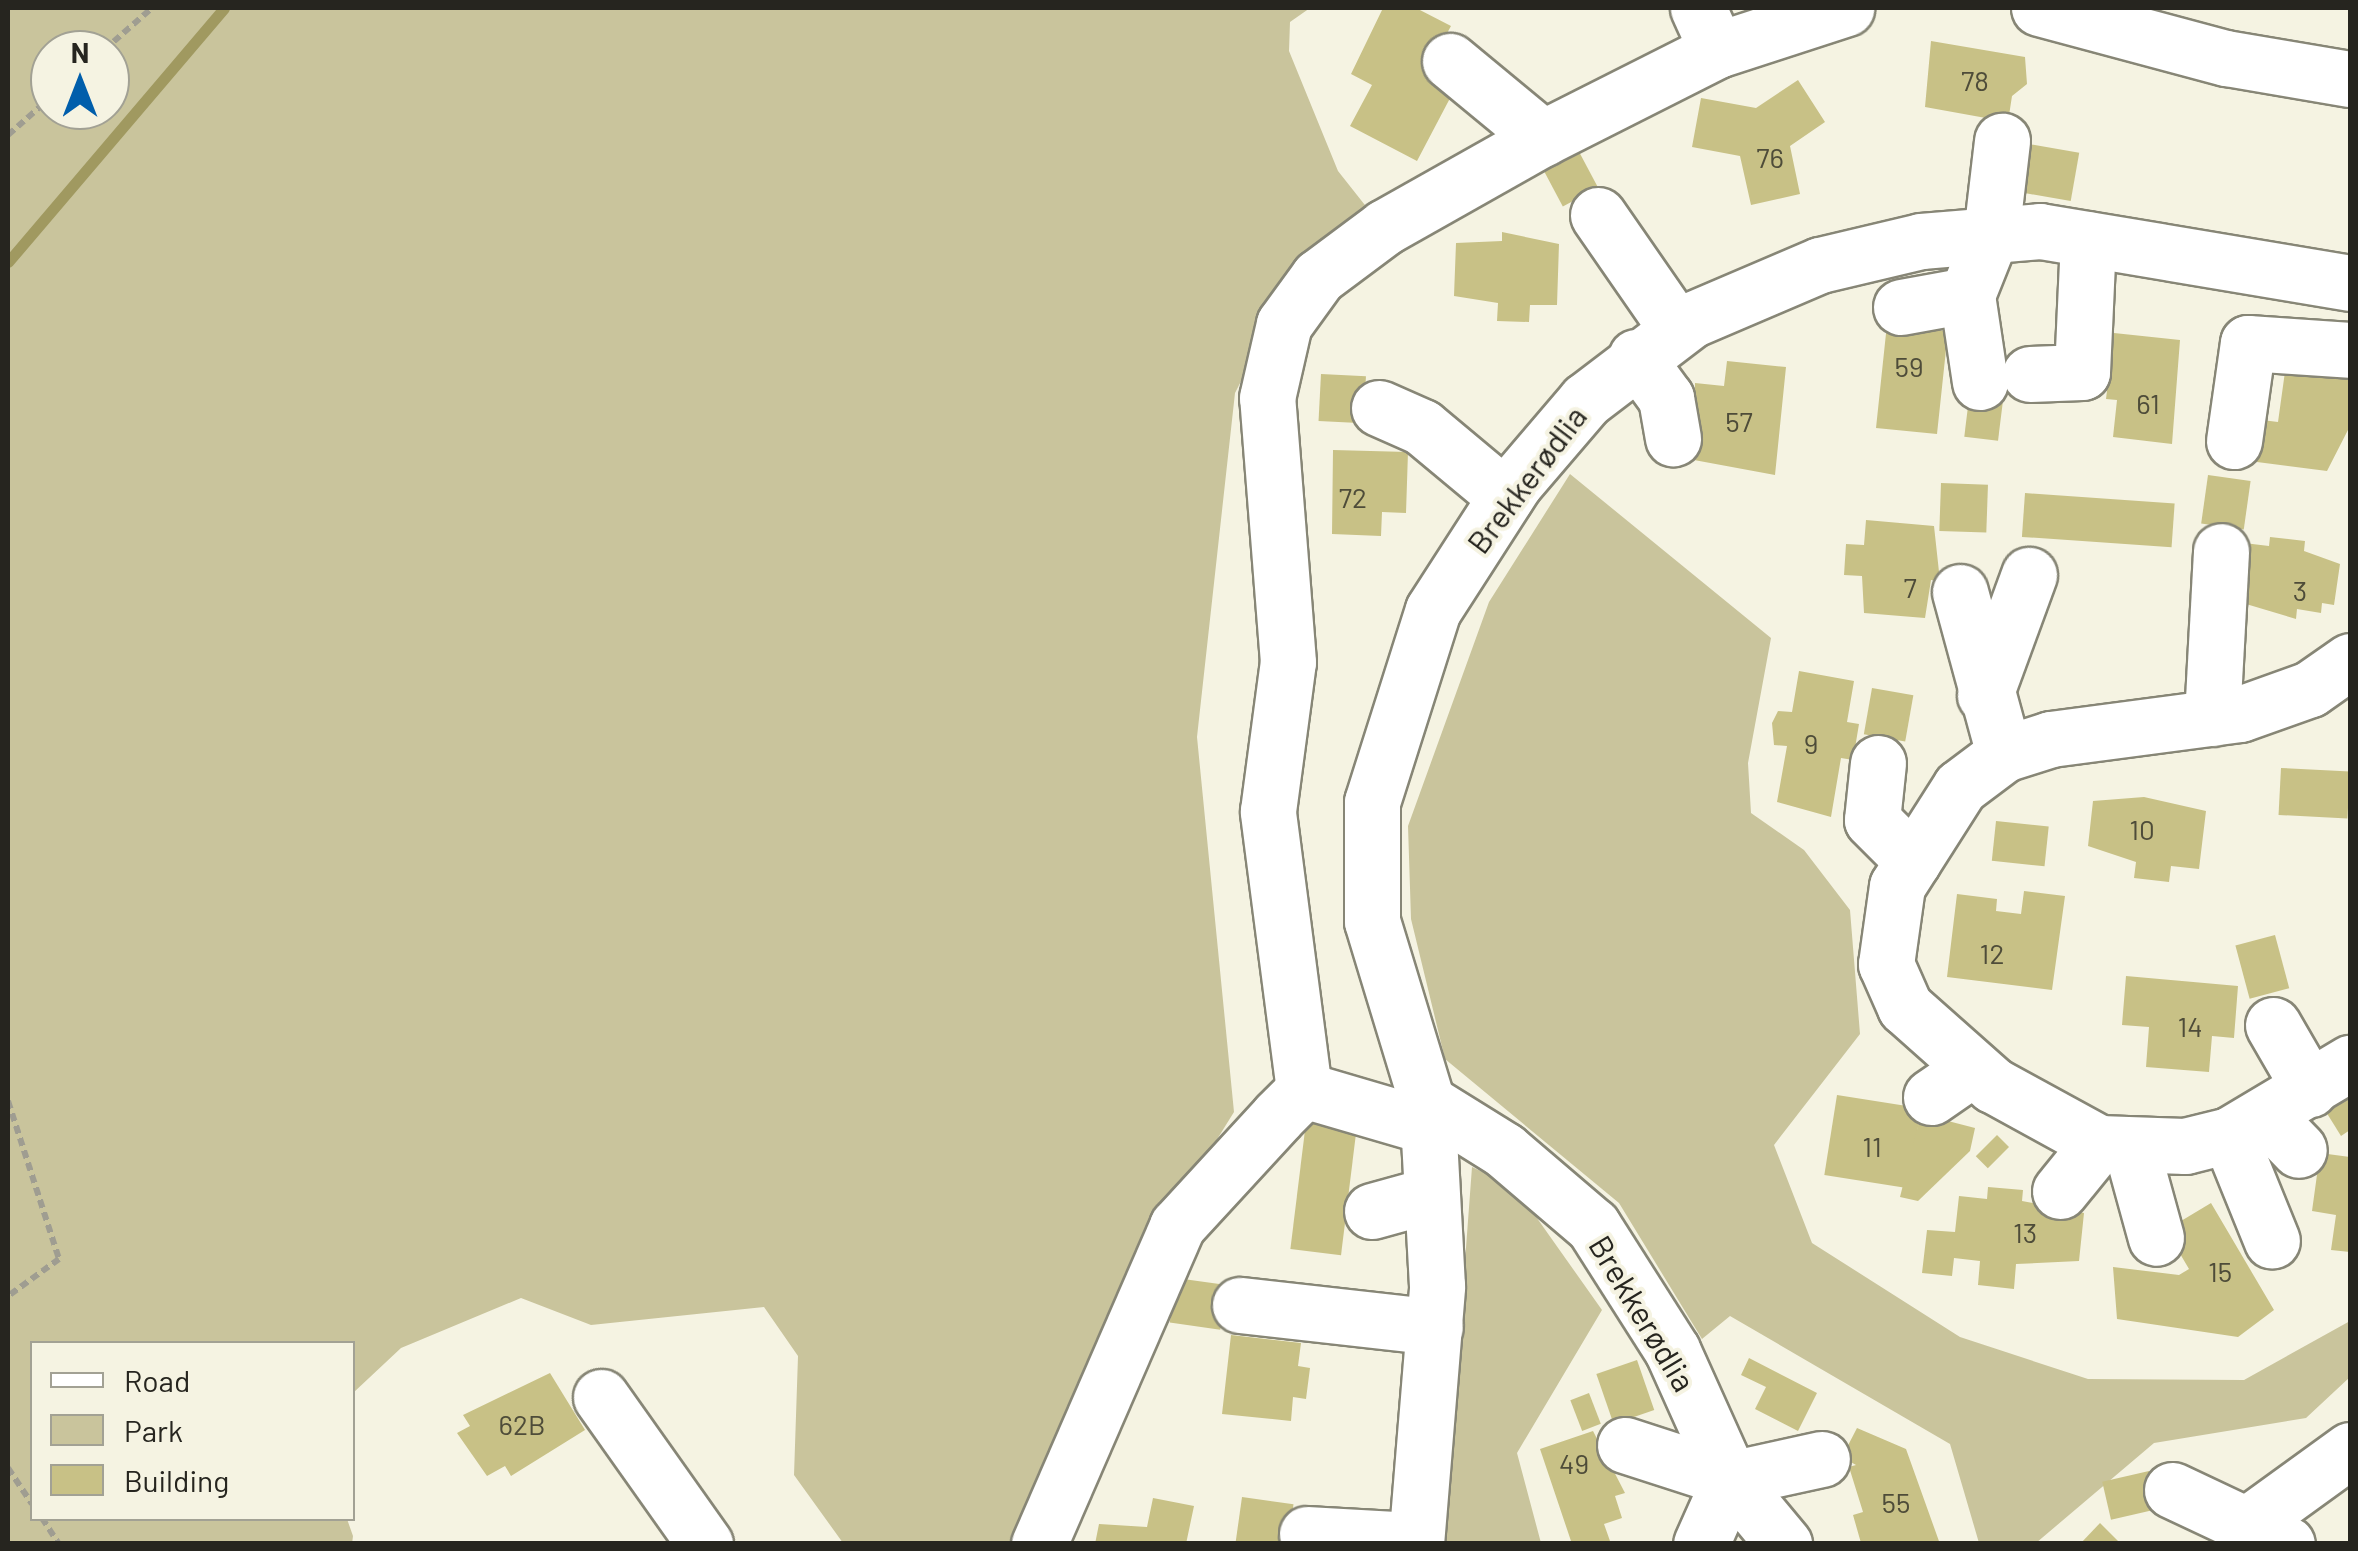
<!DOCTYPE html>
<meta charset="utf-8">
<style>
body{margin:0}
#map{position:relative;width:2358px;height:1551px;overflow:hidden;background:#f5f3e2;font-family:Barlow,sans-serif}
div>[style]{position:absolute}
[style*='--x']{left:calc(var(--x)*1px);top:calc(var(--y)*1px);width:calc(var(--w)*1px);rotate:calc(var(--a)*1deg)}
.green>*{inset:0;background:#c9c49c}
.stream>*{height:11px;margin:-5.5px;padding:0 5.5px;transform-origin:5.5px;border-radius:5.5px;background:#a09960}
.building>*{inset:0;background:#c8c186;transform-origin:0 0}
.path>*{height:6px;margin-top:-3px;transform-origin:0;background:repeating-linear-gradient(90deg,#9f9d91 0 8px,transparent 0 13px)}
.roads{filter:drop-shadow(2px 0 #878676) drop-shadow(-2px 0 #878676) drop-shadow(0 2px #878676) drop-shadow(0 -2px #878676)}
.minor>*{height:55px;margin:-27.5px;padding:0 27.5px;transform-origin:27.5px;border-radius:27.5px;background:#fff}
span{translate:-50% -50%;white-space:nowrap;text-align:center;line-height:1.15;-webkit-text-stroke:8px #f5f3e2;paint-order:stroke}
.number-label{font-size:28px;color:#4e4c39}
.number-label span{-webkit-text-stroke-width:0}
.street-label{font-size:32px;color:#26251f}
.frame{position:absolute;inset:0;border:10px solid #26251f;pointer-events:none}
.legend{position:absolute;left:30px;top:1341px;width:325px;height:180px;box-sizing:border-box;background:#f5f3e2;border:2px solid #a2a194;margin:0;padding:12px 18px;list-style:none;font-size:30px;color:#26251f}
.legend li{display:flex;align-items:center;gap:20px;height:50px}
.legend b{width:50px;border:2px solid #a2a194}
.north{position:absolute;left:30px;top:30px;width:100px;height:100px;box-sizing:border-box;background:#f5f3e2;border:2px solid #a2a194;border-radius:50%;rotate:0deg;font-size:28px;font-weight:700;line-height:40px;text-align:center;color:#26251f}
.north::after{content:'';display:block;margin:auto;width:35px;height:45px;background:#005eab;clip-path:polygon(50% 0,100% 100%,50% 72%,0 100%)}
</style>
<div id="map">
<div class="green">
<i style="clip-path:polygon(evenodd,8px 8px,1310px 8px,1290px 22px,1289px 51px,1338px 171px,1372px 214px,1292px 281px,1235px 393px,1197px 737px,1234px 1112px,1124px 1289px,1014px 1543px,843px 1543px,794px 1475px,798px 1356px,764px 1307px,591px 1325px,521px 1298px,401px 1348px,353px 1393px,352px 1344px,32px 1344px,32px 1518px,347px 1519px,353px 1536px,352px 1544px,8px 1544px,8px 8px,50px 50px,110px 50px,110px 110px,50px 110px,50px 50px)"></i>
<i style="clip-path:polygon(1570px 474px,1771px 638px,1748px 763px,1751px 813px,1804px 850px,1850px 910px,1860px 1034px,1774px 1145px,1812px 1243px,1960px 1337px,2088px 1379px,2244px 1380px,2350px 1321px,2350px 1377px,2306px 1418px,2154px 1443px,2036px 1543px,1979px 1543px,1950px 1444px,1730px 1316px,1702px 1339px,1619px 1203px,1445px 1059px,1411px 919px,1408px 826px,1489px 602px)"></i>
<i style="clip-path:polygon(1472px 1167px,1515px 1187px,1602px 1310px,1517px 1453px,1541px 1543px,1444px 1544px)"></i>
</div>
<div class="stream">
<i style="--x:8;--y:262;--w:333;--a:-49.6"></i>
</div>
<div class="building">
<i style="clip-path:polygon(1383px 8px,1416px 8px,1451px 26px,1428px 68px,1458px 83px,1417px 161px,1350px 126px,1372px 85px,1351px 74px)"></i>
<i style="clip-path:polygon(1931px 41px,2025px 57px,2027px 84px,2012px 96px,2008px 122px,1925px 107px)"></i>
<i style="clip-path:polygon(1798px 80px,1825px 122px,1790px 146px,1800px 194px,1751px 205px,1740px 156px,1692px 147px,1701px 98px,1756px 108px)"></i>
<i style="left:2029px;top:144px;width:51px;height:49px;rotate:10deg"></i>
<i style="left:1577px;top:148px;width:45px;height:40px;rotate:62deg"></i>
<i style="clip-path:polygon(1502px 232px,1559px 244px,1557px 305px,1530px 305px,1529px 322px,1497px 321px,1498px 303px,1454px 296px,1456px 243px,1502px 241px)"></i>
<i style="clip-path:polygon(1936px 322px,1935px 330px,1948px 331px,1937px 434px,1876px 428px,1887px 324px)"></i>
<i style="clip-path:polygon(2114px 333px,2180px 340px,2172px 444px,2113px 437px,2117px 400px,2106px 399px)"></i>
<i style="clip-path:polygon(2288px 350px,2350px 359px,2350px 426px,2327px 471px,2257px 462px,2262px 420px,2278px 422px)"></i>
<i style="clip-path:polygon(1727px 361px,1786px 367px,1775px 475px,1694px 460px,1695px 383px,1724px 386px)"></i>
<i style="left:1321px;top:374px;width:45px;height:47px;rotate:3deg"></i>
<i style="left:1970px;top:390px;width:34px;height:47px;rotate:7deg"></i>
<i style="clip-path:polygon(1333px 450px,1408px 452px,1406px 513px,1382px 512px,1381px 536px,1332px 534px)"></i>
<i style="left:2208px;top:475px;width:43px;height:49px;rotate:8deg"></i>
<i style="left:1941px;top:483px;width:47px;height:48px;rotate:2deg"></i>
<i style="left:2025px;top:493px;width:150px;height:44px;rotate:4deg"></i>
<i style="clip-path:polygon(1866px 520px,1934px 526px,1940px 581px,1931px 580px,1925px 618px,1864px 613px,1862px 576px,1844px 575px,1846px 544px,1864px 545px)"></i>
<i style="clip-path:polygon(2270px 537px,2305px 541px,2304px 551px,2340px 564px,2334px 605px,2322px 603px,2321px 613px,2297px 609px,2296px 619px,2236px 601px,2244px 543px,2269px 546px)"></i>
<i style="clip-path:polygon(1799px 671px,1854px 681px,1847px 722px,1859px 724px,1853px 760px,1841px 758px,1831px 817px,1777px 802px,1787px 746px,1774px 745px,1772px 723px,1778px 711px,1792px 712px)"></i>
<i style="left:1872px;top:688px;width:42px;height:47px;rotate:10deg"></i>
<i style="left:2281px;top:768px;width:69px;height:47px;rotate:3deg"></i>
<i style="clip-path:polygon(2144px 797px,2206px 811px,2199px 869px,2171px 866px,2169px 882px,2134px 878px,2136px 862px,2088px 846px,2093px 801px)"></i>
<i style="left:1996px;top:821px;width:53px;height:40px;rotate:6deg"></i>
<i style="clip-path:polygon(2024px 891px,2065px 896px,2052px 990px,1947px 977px,1957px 894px,1997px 899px,1996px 911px,2021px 914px)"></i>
<i style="left:2275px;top:935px;width:55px;height:41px;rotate:75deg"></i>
<i style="clip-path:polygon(2126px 976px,2238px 986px,2234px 1038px,2212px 1036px,2209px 1072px,2146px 1067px,2149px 1027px,2122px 1025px)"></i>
<i style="clip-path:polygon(2350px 1090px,2350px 1130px,2341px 1136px,2323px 1107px)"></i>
<i style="left:1837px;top:1095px;width:85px;height:81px;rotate:9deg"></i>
<i style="clip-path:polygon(1921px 1114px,1975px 1128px,1970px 1151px,1918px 1201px,1900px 1197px)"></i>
<i style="left:1306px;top:1122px;width:51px;height:128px;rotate:7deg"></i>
<i style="left:1997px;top:1135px;width:17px;height:30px;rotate:45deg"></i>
<i style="clip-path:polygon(2320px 1153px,2350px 1157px,2350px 1252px,2331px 1250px,2336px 1215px,2312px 1211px)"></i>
<i style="clip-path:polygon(1988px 1187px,2023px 1190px,2022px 1201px,2084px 1213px,2079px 1261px,2016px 1264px,2014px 1289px,1978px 1285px,1980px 1261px,1954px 1258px,1952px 1276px,1922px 1273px,1927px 1230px,1955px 1232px,1959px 1196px,1987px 1199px)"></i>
<i style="clip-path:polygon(2211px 1203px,2274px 1310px,2238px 1337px,2117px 1319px,2113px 1267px,2179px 1275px,2189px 1269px,2166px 1230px)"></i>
<i style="left:1176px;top:1278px;width:51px;height:45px;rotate:8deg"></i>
<i style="clip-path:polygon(1231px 1335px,1301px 1343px,1298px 1366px,1310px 1368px,1306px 1399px,1293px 1397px,1291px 1421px,1222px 1414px)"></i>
<i style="clip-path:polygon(1749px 1358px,1817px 1393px,1798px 1431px,1755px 1409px,1766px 1387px,1741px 1375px)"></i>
<i style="left:1637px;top:1360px;width:53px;height:43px;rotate:71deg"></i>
<i style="clip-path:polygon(550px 1373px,585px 1430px,511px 1476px,505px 1466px,487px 1476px,457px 1433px,470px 1426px,463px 1415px)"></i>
<i style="left:1589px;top:1393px;width:33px;height:20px;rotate:69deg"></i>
<i style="clip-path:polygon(1857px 1428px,1906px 1449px,1940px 1544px,1861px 1543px,1853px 1515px,1863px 1512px,1849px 1467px,1856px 1465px,1842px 1457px)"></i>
<i style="clip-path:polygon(1593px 1431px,1625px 1493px,1615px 1496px,1622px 1518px,1604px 1524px,1610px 1541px,1572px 1544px,1540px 1449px)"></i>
<i style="left:2149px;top:1471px;width:39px;height:48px;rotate:77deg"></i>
<i style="left:1242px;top:1497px;width:52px;height:45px;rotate:8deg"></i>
<i style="clip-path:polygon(1153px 1498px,1194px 1506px,1186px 1544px,1095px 1544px,1099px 1524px,1147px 1527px)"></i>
<i style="clip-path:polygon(2100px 1523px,2121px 1544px,2080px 1544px)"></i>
</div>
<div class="path">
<i style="--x:104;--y:50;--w:64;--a:-41.2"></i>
<i style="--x:8;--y:135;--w:56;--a:-41.4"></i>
<i style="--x:8;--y:1101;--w:166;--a:72.1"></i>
<i style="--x:59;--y:1259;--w:63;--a:144"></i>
<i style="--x:8;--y:1468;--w:43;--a:56.3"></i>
<i style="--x:42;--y:1518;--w:31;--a:57"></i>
</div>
<div class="roads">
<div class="minor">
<i style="--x:1698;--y:8;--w:46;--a:65.7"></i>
<i style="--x:2039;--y:8;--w:194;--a:15"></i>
<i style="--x:2226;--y:58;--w:126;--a:9.6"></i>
<i style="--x:1450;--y:61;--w:121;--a:39.6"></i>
<i style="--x:1598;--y:215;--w:139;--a:55.3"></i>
<i style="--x:1967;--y:295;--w:88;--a:81.5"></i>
<i style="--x:1901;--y:307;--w:67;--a:-10.3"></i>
<i style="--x:1967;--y:295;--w:65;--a:-68.2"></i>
<i style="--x:1991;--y:235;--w:95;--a:-83.3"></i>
<i style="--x:1636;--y:357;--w:51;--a:53.8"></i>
<i style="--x:1666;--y:398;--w:41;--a:80.1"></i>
<i style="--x:2030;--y:374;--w:52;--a:-2.2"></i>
<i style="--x:2082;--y:372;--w:133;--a:-87.4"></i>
<i style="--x:1379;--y:408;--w:47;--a:23.8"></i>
<i style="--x:1422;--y:427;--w:109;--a:39.8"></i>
<i style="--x:2234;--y:441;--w:99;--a:-81.9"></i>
<i style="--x:2248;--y:343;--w:102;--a:3.9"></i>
<i style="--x:1960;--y:592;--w:168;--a:74.8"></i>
<i style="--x:2350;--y:661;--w:49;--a:145"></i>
<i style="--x:2310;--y:689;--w:74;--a:160.3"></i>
<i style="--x:2240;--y:714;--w:191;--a:172.5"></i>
<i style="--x:2051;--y:739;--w:49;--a:162.3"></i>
<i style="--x:2004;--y:754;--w:55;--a:143.1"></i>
<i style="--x:1960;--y:787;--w:117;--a:122.5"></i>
<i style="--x:1897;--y:886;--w:79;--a:98"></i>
<i style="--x:1886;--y:964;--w:47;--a:66.2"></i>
<i style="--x:1905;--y:1007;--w:118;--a:41.6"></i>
<i style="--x:1993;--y:1085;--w:121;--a:28.7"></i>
<i style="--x:2099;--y:1143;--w:86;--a:2"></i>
<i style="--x:2185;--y:1146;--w:45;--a:-14"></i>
<i style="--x:2229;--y:1135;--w:141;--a:-30.8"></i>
<i style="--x:1985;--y:695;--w:128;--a:-69.9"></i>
<i style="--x:2212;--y:718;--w:167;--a:-86.9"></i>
<i style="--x:1878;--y:763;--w:57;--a:96"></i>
<i style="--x:1872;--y:820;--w:58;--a:45"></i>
<i style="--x:2273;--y:1025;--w:74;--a:60"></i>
<i style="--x:1304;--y:1090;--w:281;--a:-97.4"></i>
<i style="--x:1268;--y:811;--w:150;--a:-82.4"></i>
<i style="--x:1288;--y:662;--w:265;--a:-94.5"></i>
<i style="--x:1267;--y:398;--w:76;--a:-77.1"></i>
<i style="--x:1284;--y:324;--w:58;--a:-54.1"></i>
<i style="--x:1318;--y:277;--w:84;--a:-36.7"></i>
<i style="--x:1385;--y:227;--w:181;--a:-29.4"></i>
<i style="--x:1543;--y:138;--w:195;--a:-26.8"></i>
<i style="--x:1717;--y:50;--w:136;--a:-18"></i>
<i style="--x:1931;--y:1097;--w:51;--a:-34.6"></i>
<i style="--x:1427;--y:1102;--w:91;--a:31.9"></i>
<i style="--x:1504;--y:1150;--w:117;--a:40.5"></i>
<i style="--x:1593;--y:1226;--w:147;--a:57.5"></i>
<i style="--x:1672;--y:1350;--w:141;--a:65.8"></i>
<i style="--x:1730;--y:1479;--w:85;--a:50.3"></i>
<i style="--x:2266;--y:1116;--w:47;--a:45.9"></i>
<i style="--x:2229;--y:1135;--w:114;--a:67.9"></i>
<i style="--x:2131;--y:1147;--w:94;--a:74.6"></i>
<i style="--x:2060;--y:1191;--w:62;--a:-50.9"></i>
<i style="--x:1372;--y:1211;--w:60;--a:-15.4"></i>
<i style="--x:1240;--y:1305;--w:196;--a:6.4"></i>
<i style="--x:601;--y:1397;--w:180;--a:54.7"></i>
<i style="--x:1625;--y:1445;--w:110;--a:17.9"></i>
<i style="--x:1730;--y:1479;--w:94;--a:-12.3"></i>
<i style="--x:2172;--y:1490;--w:127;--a:25.2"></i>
<i style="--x:2252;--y:1521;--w:121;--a:-35.9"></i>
<i style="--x:1307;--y:1534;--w:109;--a:3.2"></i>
<i style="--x:1039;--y:1544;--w:347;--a:-66.5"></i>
<i style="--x:1177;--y:1226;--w:149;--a:-47.4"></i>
<i style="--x:1278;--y:1116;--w:37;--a:-45"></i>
<i style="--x:1304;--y:1090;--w:125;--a:16.3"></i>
<i style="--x:1416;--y:1544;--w:259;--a:-85.3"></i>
<i style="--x:1437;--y:1286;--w:184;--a:-93.1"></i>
<i style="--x:1427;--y:1102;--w:189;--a:-106.9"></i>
<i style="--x:1372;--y:921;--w:119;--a:-90"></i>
<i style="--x:1372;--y:802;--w:201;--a:-72.4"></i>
<i style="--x:1433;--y:610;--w:151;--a:-57.2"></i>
<i style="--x:1515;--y:483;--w:109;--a:-49.5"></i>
<i style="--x:1586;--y:400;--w:132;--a:-37.3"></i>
<i style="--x:1691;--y:320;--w:140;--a:-23.1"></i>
<i style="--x:1820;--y:265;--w:104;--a:-13.4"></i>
<i style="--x:1921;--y:241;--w:119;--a:-4.8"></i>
<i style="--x:2040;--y:231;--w:314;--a:9.5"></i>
<i style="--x:1701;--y:1544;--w:71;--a:-66"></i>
</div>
</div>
<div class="number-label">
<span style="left:1975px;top:80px">78</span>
<span style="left:1770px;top:157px">76</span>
<span style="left:1909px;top:366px">59</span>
<span style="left:2148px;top:403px">61</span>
<span style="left:1739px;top:421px">57</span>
<span style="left:1353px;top:497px">72</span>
<span style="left:1910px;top:587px">7</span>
<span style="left:2300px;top:590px">3</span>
<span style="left:1811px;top:743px">9</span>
<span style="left:2142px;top:829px">10</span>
<span style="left:1992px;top:953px">12</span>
<span style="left:2190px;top:1026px">14</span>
<span style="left:1872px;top:1146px">11</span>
<span style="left:2025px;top:1232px">13</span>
<span style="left:2220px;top:1271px">15</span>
<span style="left:522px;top:1424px">62B</span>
<span style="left:1574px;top:1463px">49</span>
<span style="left:1896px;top:1502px">55</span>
</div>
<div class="street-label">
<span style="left:1526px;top:479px;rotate:-53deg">Brekkerødlia</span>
<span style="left:1643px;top:1313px;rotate:59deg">Brekkerødlia</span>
</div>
<div class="frame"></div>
<ul class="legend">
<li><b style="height:12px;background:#fff"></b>Road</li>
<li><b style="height:28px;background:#c9c49c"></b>Park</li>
<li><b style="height:28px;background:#c8c186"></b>Building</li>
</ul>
<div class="north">N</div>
</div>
